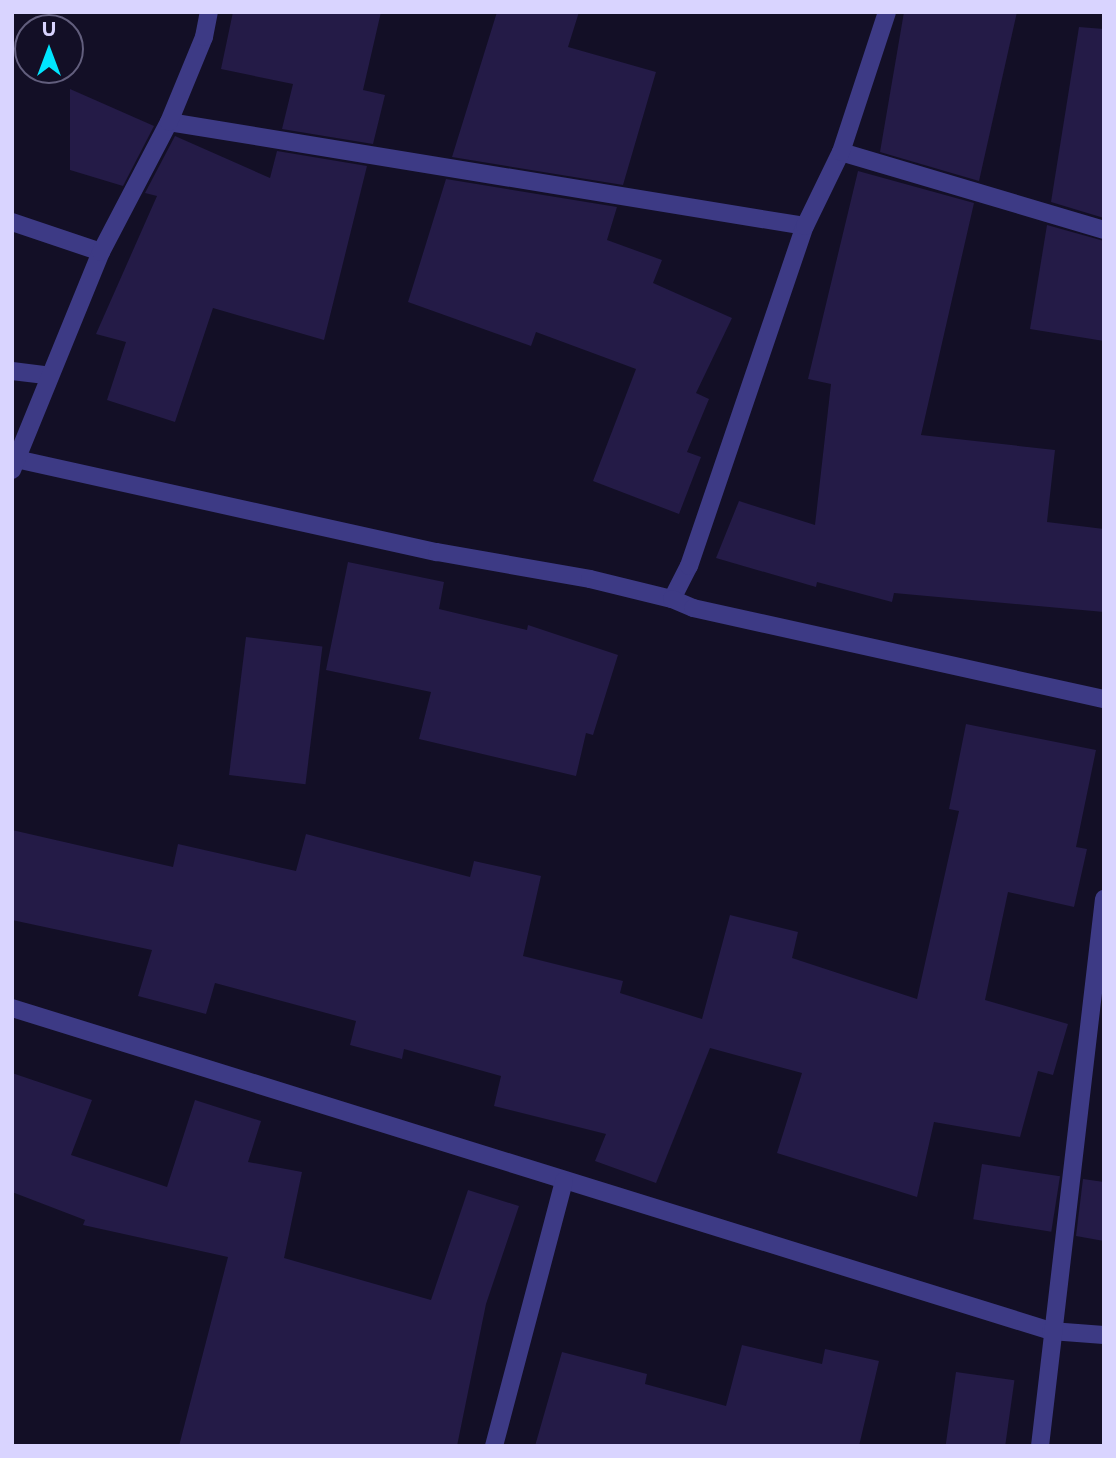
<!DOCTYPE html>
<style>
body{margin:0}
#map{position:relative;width:1116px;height:1458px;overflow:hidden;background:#130f26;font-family:Montserrat,sans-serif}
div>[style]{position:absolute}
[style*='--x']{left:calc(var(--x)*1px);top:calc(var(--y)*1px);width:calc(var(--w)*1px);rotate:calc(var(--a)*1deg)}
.building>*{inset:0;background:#241b47;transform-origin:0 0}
.street>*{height:18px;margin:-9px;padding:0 9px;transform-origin:9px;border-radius:9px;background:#3d3a85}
span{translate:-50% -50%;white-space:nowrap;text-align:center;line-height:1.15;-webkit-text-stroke:5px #130f26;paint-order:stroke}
.frame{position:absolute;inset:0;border:14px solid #d9d4ff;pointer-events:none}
.north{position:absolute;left:14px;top:14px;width:70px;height:70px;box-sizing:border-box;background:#130f26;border:2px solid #625e7d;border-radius:50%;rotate:0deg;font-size:19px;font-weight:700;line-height:28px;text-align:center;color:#d9d4ff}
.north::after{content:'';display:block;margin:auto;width:24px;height:32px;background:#00e5ff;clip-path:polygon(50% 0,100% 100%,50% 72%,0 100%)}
</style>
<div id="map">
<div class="building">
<i style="clip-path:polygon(233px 12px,381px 12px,363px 90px,385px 95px,373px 144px,282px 129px,293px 84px,221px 69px)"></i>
<i style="clip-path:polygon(497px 12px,579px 12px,568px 47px,656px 72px,623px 185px,452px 157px)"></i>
<i style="clip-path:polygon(904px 12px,1017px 12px,979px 181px,880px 152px)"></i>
<i style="clip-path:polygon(1079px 27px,1104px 29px,1104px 218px,1051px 202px)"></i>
<i style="clip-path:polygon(70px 89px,154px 126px,123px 186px,70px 170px)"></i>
<i style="clip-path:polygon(175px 136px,270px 178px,277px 151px,367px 166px,324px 340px,213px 308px,175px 422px,107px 400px,126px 342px,96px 334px,157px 196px,145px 193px)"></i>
<i style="clip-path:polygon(858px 171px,974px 203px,921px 435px,1055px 450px,1047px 522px,1104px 529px,1104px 612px,894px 593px,892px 602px,817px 582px,816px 587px,716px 558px,739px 501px,815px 525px,831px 384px,808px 379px)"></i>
<i style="clip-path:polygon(446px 179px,617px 207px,607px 240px,662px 260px,653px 283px,732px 318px,696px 393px,709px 399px,687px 452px,701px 457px,679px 514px,593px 481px,636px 369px,536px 332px,531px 346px,408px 302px)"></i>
<i style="clip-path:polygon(1047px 225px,1104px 241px,1104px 341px,1030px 329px)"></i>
<i style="clip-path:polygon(348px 562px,444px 582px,439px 609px,527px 630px,528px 625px,618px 655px,593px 735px,586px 733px,576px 776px,419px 739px,431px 692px,326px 670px)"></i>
<i style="left:246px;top:637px;width:77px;height:139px;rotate:7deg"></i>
<i style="clip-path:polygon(966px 724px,1096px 750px,1076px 847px,1087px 849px,1074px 907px,1008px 892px,985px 1000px,1068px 1024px,1053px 1075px,1038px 1071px,1020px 1137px,934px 1122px,917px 1197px,777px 1153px,802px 1073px,710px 1048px,656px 1183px,595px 1161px,606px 1134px,494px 1106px,501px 1076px,404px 1049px,402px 1059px,350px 1045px,356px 1021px,215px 983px,206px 1014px,138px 996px,152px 950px,12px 920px,12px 830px,173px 867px,178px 844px,296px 871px,306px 834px,470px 877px,474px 861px,541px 876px,523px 956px,623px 981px,620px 993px,702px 1019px,730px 915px,798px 932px,792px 958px,917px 999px,959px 811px,949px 809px)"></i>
<i style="clip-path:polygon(12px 1073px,92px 1100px,71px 1155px,167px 1187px,195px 1100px,261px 1121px,248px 1162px,302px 1172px,284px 1258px,431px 1300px,468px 1190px,519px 1206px,486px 1304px,457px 1446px,179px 1446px,228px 1257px,83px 1225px,85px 1220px,12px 1192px)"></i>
<i style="left:982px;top:1164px;width:79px;height:56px;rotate:9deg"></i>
<i style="clip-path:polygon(1083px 1179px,1104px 1182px,1104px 1241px,1076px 1236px)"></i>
<i style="clip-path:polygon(742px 1345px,822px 1364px,825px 1349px,879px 1361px,859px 1446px,535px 1446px,562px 1352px,647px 1374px,645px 1384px,726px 1406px)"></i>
<i style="left:956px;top:1372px;width:59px;height:75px;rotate:8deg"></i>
</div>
<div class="street">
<i style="--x:169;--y:122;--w:644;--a:9.29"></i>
<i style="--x:841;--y:152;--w:274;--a:16.5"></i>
<i style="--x:12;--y:222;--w:94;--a:18.6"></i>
<i style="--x:12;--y:371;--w:38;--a:7"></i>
<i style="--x:16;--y:459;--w:431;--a:12.5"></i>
<i style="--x:437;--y:552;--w:155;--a:10"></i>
<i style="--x:590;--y:579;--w:84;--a:13.7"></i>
<i style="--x:672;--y:599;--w:37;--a:-63"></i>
<i style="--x:689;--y:566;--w:359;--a:-71.2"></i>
<i style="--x:805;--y:226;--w:82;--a:-64.1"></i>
<i style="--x:841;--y:152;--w:147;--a:-71.8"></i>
<i style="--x:12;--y:470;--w:235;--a:-67.8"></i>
<i style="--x:101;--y:252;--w:147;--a:-62.4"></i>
<i style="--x:169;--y:122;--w:92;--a:-67.6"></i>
<i style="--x:204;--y:37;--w:25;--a:-79"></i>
<i style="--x:672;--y:599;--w:23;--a:23"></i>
<i style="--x:693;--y:608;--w:421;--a:12.5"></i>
<i style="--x:12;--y:1008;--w:1088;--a:17.27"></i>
<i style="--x:1051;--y:1331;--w:53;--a:4.3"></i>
<i style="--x:494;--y:1446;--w:274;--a:-75.2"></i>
<i style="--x:1040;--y:1446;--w:551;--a:-83.33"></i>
</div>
<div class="frame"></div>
<div class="north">U</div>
</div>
